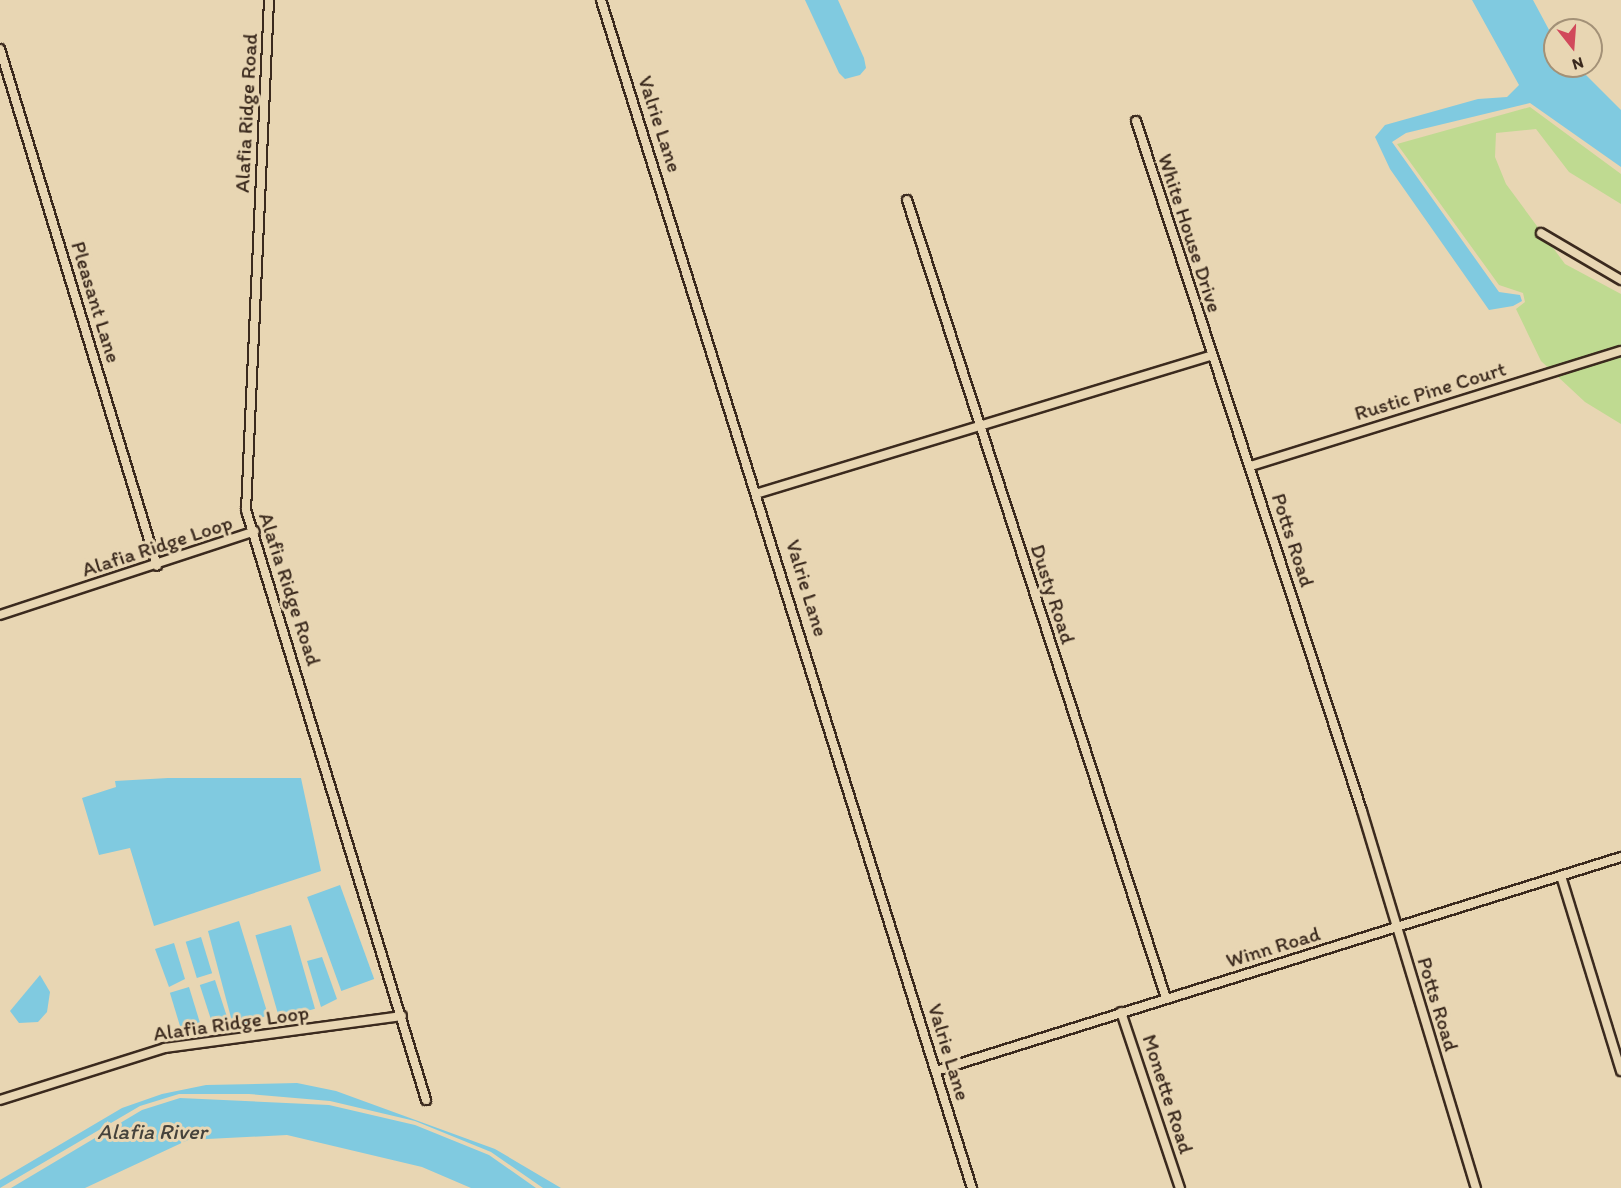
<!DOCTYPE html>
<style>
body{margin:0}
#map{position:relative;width:1621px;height:1188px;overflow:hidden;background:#e8d6b3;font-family:Itim,sans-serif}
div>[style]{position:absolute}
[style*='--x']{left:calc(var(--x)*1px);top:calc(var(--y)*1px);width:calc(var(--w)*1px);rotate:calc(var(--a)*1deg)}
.green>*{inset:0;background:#bfda91}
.water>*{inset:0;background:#80cae0;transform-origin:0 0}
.roads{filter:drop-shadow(2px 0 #3b2a1e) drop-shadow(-2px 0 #3b2a1e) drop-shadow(0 2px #3b2a1e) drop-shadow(0 -2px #3b2a1e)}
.minor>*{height:8px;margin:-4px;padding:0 4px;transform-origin:4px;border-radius:4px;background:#e8d6b3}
span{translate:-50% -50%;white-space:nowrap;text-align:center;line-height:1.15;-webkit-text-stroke:6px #e8d6b3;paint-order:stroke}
.street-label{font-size:21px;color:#3b2a1e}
.water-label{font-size:22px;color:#45423b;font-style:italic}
.north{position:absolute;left:1543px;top:18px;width:60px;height:60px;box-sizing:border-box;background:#e8d6b3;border:2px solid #a39177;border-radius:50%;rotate:163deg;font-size:16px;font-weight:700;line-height:24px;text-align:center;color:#3b2a1e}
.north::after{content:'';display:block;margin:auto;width:21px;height:27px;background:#d1495b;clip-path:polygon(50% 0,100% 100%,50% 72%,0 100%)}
</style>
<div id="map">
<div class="green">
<i style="clip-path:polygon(1530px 107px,1621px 174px,1621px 204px,1569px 172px,1536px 129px,1496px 133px,1495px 157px,1506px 184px,1565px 264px,1621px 294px,1621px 424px,1585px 402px,1541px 361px,1516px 309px,1525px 302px,1523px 293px,1499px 285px,1397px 144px)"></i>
</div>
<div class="water">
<i style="clip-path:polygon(805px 0,838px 0,864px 58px,866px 68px,860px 75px,845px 79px,839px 73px)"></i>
<i style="clip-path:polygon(1472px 0,1533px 0,1555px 41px,1555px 66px,1577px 66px,1621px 110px,1621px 167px,1530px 103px,1406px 133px,1392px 142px,1499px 292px,1520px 295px,1522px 301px,1513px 306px,1489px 310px,1390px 169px,1375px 137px,1385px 125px,1478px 99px,1507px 97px,1519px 85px)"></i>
<i style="clip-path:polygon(168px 778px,301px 778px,321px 871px,154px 926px,130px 848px,99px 855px,82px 798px,116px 787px,115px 781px)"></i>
<i style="left:340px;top:885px;width:100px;height:35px;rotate:70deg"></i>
<i style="clip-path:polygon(239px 921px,268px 1015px,234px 1029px,208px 931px)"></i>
<i style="left:291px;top:925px;width:87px;height:37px;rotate:74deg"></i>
<i style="left:201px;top:937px;width:38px;height:16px;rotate:73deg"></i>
<i style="clip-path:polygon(174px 943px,185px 979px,169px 987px,155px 949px)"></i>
<i style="clip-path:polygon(322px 957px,337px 999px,321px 1007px,307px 961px)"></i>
<i style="clip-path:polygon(40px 975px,50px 992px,47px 1012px,38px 1022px,19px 1023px,10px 1011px)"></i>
<i style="left:215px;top:980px;width:40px;height:16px;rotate:72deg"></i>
<i style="left:189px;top:987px;width:37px;height:20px;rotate:73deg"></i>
<i style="clip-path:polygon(297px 1083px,336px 1091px,495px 1149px,561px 1188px,543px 1188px,491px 1152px,415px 1121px,330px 1101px,249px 1094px,179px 1094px,140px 1106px,0 1188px,0 1180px,122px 1108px,162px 1094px,206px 1085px)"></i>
<i style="clip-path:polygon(180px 1098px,329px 1105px,415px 1125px,489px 1155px,536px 1188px,471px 1188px,422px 1167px,287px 1135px,188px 1140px,85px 1188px,11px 1188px,142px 1110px)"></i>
</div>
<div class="roads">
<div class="minor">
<i style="--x:269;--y:0;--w:511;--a:92.58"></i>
<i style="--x:246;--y:510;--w:617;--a:73.03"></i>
<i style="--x:601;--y:0;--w:1245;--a:72.66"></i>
<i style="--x:0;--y:49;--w:540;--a:73.11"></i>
<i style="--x:1136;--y:121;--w:726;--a:71.86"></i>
<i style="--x:1362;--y:811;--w:394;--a:73.2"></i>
<i style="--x:907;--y:200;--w:839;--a:72.02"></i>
<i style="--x:1541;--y:233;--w:93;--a:30.4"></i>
<i style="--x:1251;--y:466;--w:387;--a:-17.3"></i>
<i style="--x:759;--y:493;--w:471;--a:-16.9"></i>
<i style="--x:0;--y:615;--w:268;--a:-18.2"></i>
<i style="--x:1561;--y:876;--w:204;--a:72.9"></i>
<i style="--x:1121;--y:1012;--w:186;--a:71.5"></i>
<i style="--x:936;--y:1071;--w:718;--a:-17.35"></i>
<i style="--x:0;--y:1100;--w:173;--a:-17.5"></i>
<i style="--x:165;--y:1048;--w:239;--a:-7.7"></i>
</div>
</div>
<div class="street-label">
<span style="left:246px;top:113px;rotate:-87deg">Alafia Ridge Road</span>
<span style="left:660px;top:124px;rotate:72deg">Valrie Lane</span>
<span style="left:1190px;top:233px;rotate:72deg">White House Drive</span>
<span style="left:96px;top:302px;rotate:73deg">Pleasant Lane</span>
<span style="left:1430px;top:391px;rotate:-17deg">Rustic Pine Court</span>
<span style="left:1293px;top:540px;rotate:72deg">Potts Road</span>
<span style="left:157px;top:546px;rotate:-18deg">Alafia Ridge Loop</span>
<span style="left:807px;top:588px;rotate:73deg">Valrie Lane</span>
<span style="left:290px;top:589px;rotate:72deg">Alafia Ridge Road</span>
<span style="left:1053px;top:594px;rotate:72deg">Dusty Road</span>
<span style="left:1273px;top:947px;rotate:-17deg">Winn Road</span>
<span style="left:1438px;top:1004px;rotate:73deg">Potts Road</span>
<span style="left:231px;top:1023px;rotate:-8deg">Alafia Ridge Loop</span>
<span style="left:949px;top:1052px;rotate:73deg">Valrie Lane</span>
<span style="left:1168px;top:1094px;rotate:72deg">Monette Road</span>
</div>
<div class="water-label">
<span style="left:152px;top:1132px">Alafia River</span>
</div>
<div class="north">N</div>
</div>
